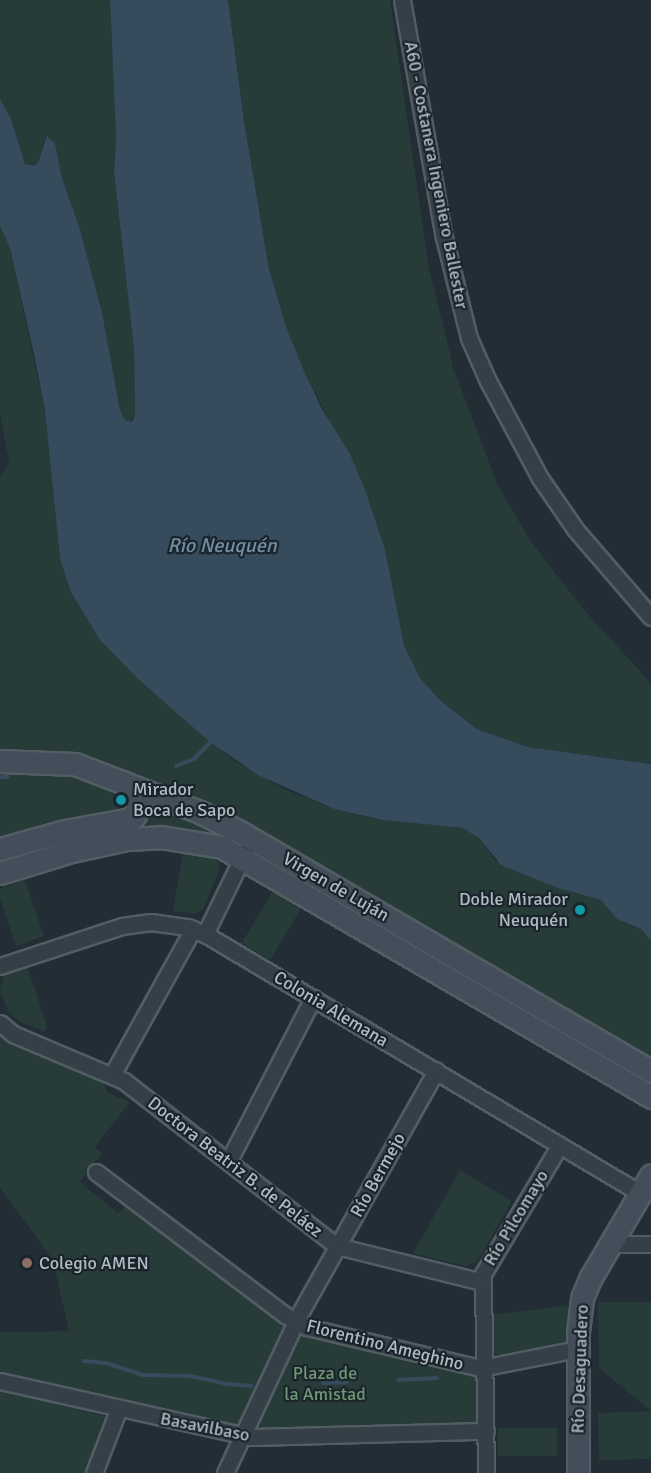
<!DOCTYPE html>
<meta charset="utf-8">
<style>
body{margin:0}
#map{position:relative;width:651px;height:1473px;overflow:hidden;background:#222d36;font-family:Signika,sans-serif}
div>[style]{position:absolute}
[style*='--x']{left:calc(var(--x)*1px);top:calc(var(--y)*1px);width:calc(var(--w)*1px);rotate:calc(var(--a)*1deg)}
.green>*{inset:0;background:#273b39;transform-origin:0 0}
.water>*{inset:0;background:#364b5c}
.stream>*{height:4px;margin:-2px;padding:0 2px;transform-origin:2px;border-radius:2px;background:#364b5c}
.roads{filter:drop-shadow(2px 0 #525d64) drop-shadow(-2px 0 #525d64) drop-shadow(0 2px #525d64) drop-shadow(0 -2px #525d64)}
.street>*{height:15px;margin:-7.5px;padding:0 7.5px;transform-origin:7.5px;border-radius:7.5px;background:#353f47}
.secondary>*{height:21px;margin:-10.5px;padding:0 10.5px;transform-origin:10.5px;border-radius:10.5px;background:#434e5a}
.dots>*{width:16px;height:16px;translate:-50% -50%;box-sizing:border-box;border:3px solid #1a242b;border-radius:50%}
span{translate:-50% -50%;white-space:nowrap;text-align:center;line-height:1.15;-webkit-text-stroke:4.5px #1a242b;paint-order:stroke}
.street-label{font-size:18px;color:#afbac3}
.poi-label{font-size:18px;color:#afbac3}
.left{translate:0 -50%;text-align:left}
.right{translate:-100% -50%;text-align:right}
.park-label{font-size:18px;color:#709774}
.water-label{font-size:20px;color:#718ea5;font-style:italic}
</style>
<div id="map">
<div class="green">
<i style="clip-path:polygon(0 0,110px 0,116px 138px,114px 172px,134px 349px,135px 415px,130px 422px,125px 420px,120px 410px,102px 312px,79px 226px,62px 178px,55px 143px,44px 140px,38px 162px,34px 166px,25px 164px,11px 119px,0 99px)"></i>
<i style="clip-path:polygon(228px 0,390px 0,429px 269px,454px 370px,498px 486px,530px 540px,584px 610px,651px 683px,651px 764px,528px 747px,477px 729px,442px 702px,420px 678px,404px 645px,385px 549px,366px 492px,305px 373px,286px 327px,269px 269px,244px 121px)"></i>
<i style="clip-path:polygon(0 226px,10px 248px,45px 411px,60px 559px,138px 679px,233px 760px,284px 789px,334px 809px,357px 815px,383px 820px,463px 828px,480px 839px,496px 861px,558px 888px,601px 900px,624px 923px,641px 929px,651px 941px,651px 1063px,221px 814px,0 755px,0 478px,9px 461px,0 414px)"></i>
<i style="clip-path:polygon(0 767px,57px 768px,125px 789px,132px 809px,0 845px)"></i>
<i style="clip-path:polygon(147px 797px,229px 838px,166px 830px,0 866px,0 853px,99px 828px)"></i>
<i style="clip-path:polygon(183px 852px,216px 858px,220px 868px,204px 908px,195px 914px,173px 911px)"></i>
<i style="clip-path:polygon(262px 855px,651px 1079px,651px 1089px,261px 860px)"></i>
<i style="clip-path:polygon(25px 880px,44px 936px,16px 946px,0 899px,0 888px)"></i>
<i style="left:273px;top:891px;width:33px;height:61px;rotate:31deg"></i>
<i style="clip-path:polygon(28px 968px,47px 1026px,45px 1032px,17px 1020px,8px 1011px,0 990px,4px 975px)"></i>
<i style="clip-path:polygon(0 1038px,104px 1084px,108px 1093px,130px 1102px,95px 1147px,102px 1153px,80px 1182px,118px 1213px,128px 1205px,283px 1324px,285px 1330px,239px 1424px,234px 1426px,0 1374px,0 1332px,69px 1331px,53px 1260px,0 1188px)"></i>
<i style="clip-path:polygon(460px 1170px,512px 1201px,477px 1262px,465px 1266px,413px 1253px)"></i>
<i style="clip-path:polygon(598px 1302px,651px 1302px,651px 1459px,599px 1460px,598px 1413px,651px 1411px,599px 1368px)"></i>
<i style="clip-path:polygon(572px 1305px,569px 1341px,565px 1345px,501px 1357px,494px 1352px,491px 1315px)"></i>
<i style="clip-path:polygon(303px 1333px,473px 1374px,478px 1380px,478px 1421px,474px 1424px,265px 1430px,261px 1427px,259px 1419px,297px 1338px)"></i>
<i style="clip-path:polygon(0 1389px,105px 1416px,107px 1419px,88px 1473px,0 1473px)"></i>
<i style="left:557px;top:1428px;width:28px;height:59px;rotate:90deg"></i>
</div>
<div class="water">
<i style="clip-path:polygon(110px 0,228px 0,244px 121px,269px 269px,286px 327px,305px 373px,322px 409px,350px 454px,366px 492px,385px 549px,404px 645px,420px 678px,442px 702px,477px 729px,528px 747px,651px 764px,651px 941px,641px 929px,617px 919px,601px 900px,558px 888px,501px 865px,480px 839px,463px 828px,383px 820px,334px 809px,258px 775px,210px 742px,138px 679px,100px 640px,71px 592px,60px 559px,45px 411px,35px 359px,10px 248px,0 226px,0 99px,11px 119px,25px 164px,34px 166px,38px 162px,47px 136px,55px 143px,62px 178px,79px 226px,102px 312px,120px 410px,125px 420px,132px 422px,135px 415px,134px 349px,114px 172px,116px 138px)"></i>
</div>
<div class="stream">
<i style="--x:176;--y:766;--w:19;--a:-21"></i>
<i style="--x:194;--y:759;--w:28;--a:-46"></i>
<i style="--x:0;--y:777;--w:8;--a:0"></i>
<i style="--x:84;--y:1361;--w:22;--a:5"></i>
<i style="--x:106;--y:1363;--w:40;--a:18"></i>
<i style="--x:144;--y:1375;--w:46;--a:1.2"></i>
<i style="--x:190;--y:1376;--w:39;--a:12"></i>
<i style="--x:228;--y:1384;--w:24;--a:5"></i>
<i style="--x:398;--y:1380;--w:39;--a:-3"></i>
<i style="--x:323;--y:1383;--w:24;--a:-2"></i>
</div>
<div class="roads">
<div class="street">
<i style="--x:402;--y:0;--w:241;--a:80"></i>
<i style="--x:444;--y:237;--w:104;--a:76.1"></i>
<i style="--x:469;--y:338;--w:47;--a:66.2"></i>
<i style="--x:488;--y:381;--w:110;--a:61.8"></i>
<i style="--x:540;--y:478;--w:62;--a:55.5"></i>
<i style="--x:575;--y:529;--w:116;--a:49.2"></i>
<i style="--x:205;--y:934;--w:91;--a:-64"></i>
<i style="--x:0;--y:966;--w:128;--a:-18.2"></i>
<i style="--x:122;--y:926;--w:29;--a:-8"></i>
<i style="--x:151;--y:922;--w:37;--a:8"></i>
<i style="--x:188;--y:927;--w:24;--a:24"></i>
<i style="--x:210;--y:937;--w:500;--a:30.77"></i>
<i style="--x:0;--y:1023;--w:17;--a:40"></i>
<i style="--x:13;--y:1034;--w:121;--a:22.9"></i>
<i style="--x:124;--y:1081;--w:264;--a:37.8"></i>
<i style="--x:333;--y:1243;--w:13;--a:23"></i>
<i style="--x:345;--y:1248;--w:141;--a:13.9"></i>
<i style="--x:112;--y:1075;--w:167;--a:-61"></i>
<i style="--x:228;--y:1162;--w:185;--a:-62.6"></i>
<i style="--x:96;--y:1172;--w:237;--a:37.1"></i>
<i style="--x:285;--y:1315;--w:25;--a:29"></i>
<i style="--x:307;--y:1327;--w:179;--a:13.3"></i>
<i style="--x:481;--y:1368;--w:99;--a:-11.1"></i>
<i style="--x:610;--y:1244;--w:41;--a:0"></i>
<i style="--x:0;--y:1381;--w:256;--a:12.6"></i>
<i style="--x:250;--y:1437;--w:236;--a:-1.5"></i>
<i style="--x:94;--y:1473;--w:70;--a:-69"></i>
<i style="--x:225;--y:1473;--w:177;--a:-64.9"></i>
<i style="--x:300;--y:1313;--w:278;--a:-60.7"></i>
<i style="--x:486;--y:1473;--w:199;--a:-90.9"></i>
<i style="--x:483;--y:1274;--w:150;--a:-59.2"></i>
</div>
<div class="secondary">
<i style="--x:0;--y:761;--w:75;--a:2.3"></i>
<i style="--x:75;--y:764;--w:134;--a:21"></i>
<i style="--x:200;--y:812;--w:45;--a:26.6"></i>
<i style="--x:240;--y:832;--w:475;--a:30.2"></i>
<i style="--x:0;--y:849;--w:67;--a:-15.5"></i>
<i style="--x:65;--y:831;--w:68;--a:-10.2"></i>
<i style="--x:132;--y:819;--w:7;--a:-56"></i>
<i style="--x:136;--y:813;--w:14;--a:-86"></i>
<i style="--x:137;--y:799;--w:11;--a:-117"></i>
<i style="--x:132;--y:789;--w:11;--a:-142"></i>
<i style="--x:0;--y:873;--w:75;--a:-17"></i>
<i style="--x:72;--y:851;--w:56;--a:-12.3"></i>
<i style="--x:127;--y:839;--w:34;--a:-3"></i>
<i style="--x:161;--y:837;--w:62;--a:9.3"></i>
<i style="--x:222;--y:847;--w:497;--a:30.2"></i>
<i style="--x:578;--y:1473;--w:141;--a:-90"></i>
<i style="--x:578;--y:1332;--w:34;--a:-83"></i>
<i style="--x:582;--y:1298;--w:23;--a:-67"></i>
<i style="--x:591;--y:1277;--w:118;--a:-59.5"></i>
</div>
</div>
<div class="dots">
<i style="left:121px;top:800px;background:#0f9aa8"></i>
<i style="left:580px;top:910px;background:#0f9aa8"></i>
<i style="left:27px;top:1263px;background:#8d6e63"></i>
</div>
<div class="street-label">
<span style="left:436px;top:175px;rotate:79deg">A60 - Costanera Ingeniero Ballester</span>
<span style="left:336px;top:887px;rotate:30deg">Virgen de Luján</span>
<span style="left:331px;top:1009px;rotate:31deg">Colonia Alemana</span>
<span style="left:235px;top:1167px;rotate:38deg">Doctora Beatriz B. de Peláez</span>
<span style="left:378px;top:1175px;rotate:-61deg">Río Bermejo</span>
<span style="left:516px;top:1218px;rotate:-59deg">Río Pilcomayo</span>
<span style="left:385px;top:1345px;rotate:14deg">Florentino Ameghino</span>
<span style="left:580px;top:1369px;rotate:-88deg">Río Desaguadero</span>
<span style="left:205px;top:1427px;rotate:11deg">Basavilbaso</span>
</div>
<div class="poi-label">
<span class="left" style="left:133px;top:800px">Mirador<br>Boca de Sapo</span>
<span class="right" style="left:568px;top:910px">Doble Mirador<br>Neuquén</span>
<span class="left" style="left:39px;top:1263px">Colegio AMEN</span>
</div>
<div class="park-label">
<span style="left:325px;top:1384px">Plaza de<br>la Amistad</span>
</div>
<div class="water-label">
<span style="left:222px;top:545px">Río Neuquén</span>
</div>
</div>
